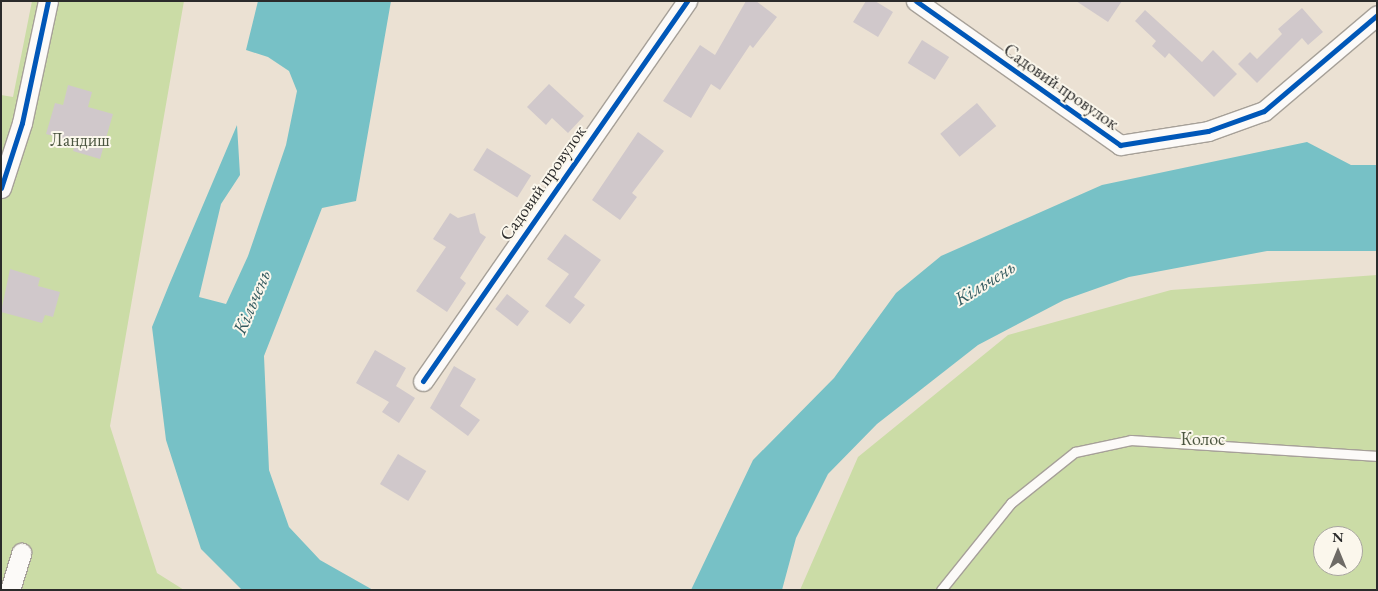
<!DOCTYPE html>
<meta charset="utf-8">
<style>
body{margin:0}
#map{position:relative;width:1378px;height:591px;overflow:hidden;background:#ebe1d3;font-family:"EB Garamond",serif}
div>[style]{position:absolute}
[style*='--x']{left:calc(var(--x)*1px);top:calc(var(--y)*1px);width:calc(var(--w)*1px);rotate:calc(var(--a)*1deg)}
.green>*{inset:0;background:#cbdca6}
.water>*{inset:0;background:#77c1c6}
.building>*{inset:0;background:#d0c8cb;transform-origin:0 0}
.roads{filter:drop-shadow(1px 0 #a6a098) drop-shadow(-1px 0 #a6a098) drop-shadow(0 1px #a6a098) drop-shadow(0 -1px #a6a098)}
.lane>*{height:9px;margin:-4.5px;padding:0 4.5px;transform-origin:4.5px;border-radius:4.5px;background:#fcfaf8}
.street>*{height:19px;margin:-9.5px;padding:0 9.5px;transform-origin:9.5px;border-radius:9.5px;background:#fcfaf8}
.cycleway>*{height:5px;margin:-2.5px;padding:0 2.5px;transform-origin:2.5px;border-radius:2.5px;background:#0057b8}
span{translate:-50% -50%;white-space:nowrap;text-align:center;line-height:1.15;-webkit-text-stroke:4px #fbf7ec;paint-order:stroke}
.street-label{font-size:18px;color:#2b2b2b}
.park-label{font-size:18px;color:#4c5641}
.water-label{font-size:19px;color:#345b60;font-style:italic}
.frame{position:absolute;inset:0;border:2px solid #2b2b2b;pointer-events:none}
.north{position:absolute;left:1313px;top:526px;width:50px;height:50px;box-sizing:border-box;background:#fbf7ec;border:1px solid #a8a59f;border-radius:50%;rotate:0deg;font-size:14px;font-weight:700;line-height:20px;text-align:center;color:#2b2b2b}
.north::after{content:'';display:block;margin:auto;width:18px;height:22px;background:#6e6b66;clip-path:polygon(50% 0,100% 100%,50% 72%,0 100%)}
</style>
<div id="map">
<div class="green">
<i style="clip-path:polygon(32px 1px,184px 1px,110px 426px,157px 573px,184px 590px,1px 590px,1px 95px,13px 97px)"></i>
<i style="clip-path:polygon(evenodd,1377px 275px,1377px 590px,800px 590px,858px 457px,1008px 335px,1171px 290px,1377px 275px,1323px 536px,1353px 536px,1353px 566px,1323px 566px,1323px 536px)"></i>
</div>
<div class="water">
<i style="clip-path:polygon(258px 1px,391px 1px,356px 201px,322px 208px,264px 356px,269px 470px,289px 527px,320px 560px,373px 590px,242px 590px,201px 549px,166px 440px,152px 327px,169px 285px,237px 125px,240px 175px,221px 204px,199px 297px,226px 304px,248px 256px,286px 145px,297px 91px,289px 71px,268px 57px,246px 50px)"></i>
<i style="clip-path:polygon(1307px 142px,1351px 165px,1377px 165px,1377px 251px,1267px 251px,1129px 277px,1064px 300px,978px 345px,877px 424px,828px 474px,796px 538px,782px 590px,691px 590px,753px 460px,834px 378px,896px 293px,941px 256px,1102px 185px)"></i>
</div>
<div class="building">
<i style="clip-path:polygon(746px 1px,756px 1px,777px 17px,753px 48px,750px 45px,720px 90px,711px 84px,691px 118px,663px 101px,700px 45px,715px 55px)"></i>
<i style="clip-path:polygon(866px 1px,875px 1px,893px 12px,878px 37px,853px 22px)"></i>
<i style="clip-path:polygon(1076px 1px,1122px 1px,1108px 22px)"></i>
<i style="clip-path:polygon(1302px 8px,1323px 32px,1308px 45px,1302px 38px,1257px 83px,1238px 64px,1250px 52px,1257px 59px,1282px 34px,1278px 29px)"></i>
<i style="clip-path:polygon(1145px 10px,1202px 62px,1213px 50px,1237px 74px,1214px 97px,1169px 53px,1165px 58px,1152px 46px,1156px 41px,1135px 21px)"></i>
<i style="left:922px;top:40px;width:32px;height:27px;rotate:32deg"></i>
<i style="clip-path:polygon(549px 84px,584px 116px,568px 133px,552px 118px,546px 125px,527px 107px)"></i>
<i style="clip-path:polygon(68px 85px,92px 92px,88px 107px,113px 114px,100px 159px,73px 151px,76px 142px,46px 134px,55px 103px,63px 105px)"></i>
<i style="left:977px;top:103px;width:30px;height:48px;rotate:50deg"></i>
<i style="clip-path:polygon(638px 132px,664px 151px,632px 193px,637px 197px,620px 220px,592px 200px)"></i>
<i style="left:487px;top:148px;width:52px;height:26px;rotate:32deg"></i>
<i style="clip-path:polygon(450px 213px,458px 218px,475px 213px,480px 233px,486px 237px,460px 278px,466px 283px,447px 312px,416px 291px,446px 247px,433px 239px)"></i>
<i style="clip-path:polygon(565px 234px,601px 260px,574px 297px,585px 305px,570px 324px,545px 306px,569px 274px,547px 259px)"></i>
<i style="clip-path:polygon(10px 269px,40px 278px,38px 286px,60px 292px,53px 317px,45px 315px,42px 323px,1px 312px)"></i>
<i style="left:507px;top:294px;width:28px;height:19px;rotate:38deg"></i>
<i style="clip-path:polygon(375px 350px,406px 368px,396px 386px,415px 398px,399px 423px,382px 412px,389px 402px,356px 383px)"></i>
<i style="clip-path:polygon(454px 366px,476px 379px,460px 406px,480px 420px,468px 436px,430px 408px)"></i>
<i style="left:398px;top:454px;width:33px;height:35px;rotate:31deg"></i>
</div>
<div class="roads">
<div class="lane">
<i style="--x:941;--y:590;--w:112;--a:-51.2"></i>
<i style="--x:1011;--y:503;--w:82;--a:-38.6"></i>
<i style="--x:1075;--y:452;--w:57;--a:-12.1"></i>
<i style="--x:1131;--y:440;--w:247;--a:3.7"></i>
</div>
<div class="street">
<i style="--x:916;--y:1;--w:250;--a:35.2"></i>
<i style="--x:1120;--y:145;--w:89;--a:-9"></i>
<i style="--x:1208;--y:131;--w:59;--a:-19.7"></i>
<i style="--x:1264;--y:111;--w:148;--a:-40.3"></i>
<i style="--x:1;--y:188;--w:68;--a:-72.1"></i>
<i style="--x:22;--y:123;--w:125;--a:-78"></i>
<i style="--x:423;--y:381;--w:463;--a:-55.2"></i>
<i style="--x:10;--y:590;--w:39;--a:-73"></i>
</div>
</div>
<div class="cycleway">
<i style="--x:916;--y:1;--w:250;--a:35.2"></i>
<i style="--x:1120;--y:145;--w:89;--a:-9"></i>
<i style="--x:1208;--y:131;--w:59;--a:-19.7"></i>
<i style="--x:1264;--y:111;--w:148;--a:-40.3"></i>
<i style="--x:1;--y:188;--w:68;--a:-72.1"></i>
<i style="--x:22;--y:123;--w:125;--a:-78"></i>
<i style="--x:423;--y:381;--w:463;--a:-55.2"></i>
</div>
<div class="street-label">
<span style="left:1061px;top:87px;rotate:35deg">Садовий провулок</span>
<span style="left:543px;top:183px;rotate:-55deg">Садовий провулок</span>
</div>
<div class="park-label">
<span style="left:80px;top:140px">Ландиш</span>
<span style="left:1203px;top:439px">Колос</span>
</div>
<div class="water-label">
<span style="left:985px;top:283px;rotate:-32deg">Кільчень</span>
<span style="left:252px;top:302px;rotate:-67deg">Кільчень</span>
</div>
<div class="frame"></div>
<div class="north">N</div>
</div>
